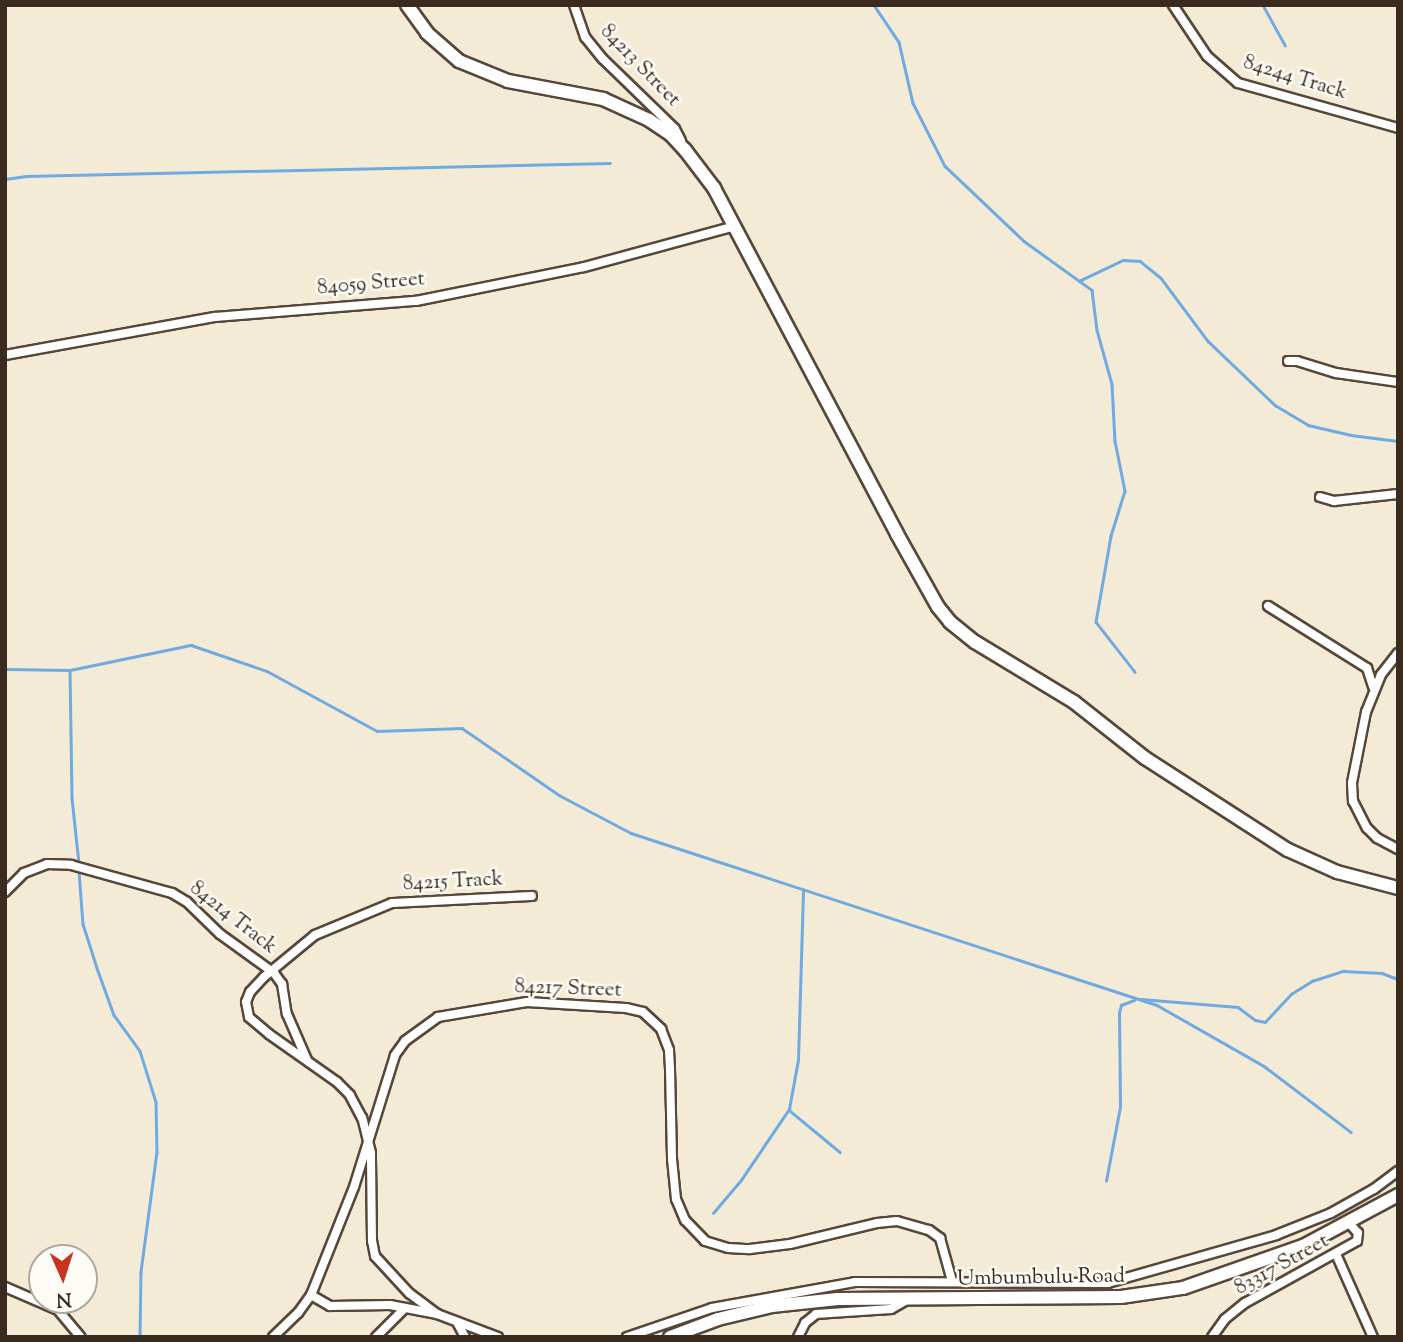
<!DOCTYPE html>
<style>
body{margin:0}
#map{position:relative;width:1403px;height:1342px;overflow:hidden;background:#f4ebd6;font-family:"Sorts Mill Goudy",serif}
div>[style]{position:absolute}
[style*='--x']{left:calc(var(--x)*1px);top:calc(var(--y)*1px);width:calc(var(--w)*1px);rotate:calc(var(--a)*1deg)}
.stream>*{height:2.5px;margin:-1.25px;padding:0 1.25px;transform-origin:1.25px;border-radius:1.25px;background:#70aae0}
.roads{filter:drop-shadow(2px 0 #57473a) drop-shadow(-2px 0 #57473a) drop-shadow(0 2px #57473a) drop-shadow(0 -2px #57473a)}
.street>*{height:8px;margin:-4px;padding:0 4px;transform-origin:4px;border-radius:4px;background:#fff}
.secondary>*{height:12px;margin:-6px;padding:0 6px;transform-origin:6px;border-radius:6px;background:#fff}
span{translate:-50% -50%;white-space:nowrap;text-align:center;line-height:1.15;-webkit-text-stroke:5px #fdfcf7;paint-order:stroke}
.street-label{font-size:21px;color:#3b2a1e}
.frame{position:absolute;inset:0;border:7px solid #3b2a1e;pointer-events:none}
.north{position:absolute;left:28px;top:1244px;width:70px;height:70px;box-sizing:border-box;background:#fdfcf7;border:2px solid #afa8a0;border-radius:50%;rotate:177deg;font-size:19px;font-weight:700;line-height:28px;text-align:center;color:#3b2a1e}
.north::after{content:'';display:block;margin:auto;width:24px;height:32px;background:#c8321e;clip-path:polygon(50% 0,100% 100%,50% 72%,0 100%)}
</style>
<div id="map">
<div class="stream">
<i style="--x:874;--y:5;--w:45;--a:56"></i>
<i style="--x:899;--y:42;--w:63;--a:77.1"></i>
<i style="--x:913;--y:103;--w:71;--a:63.1"></i>
<i style="--x:945;--y:166;--w:109;--a:43.5"></i>
<i style="--x:1024;--y:241;--w:84;--a:35.8"></i>
<i style="--x:1092;--y:290;--w:40;--a:82.9"></i>
<i style="--x:1097;--y:330;--w:56;--a:74.5"></i>
<i style="--x:1112;--y:384;--w:57;--a:87"></i>
<i style="--x:1115;--y:441;--w:51;--a:78.7"></i>
<i style="--x:1125;--y:491;--w:47;--a:107.3"></i>
<i style="--x:1111;--y:536;--w:87;--a:99.9"></i>
<i style="--x:1096;--y:622;--w:63;--a:52"></i>
<i style="--x:1263;--y:5;--w:46;--a:61.2"></i>
<i style="--x:5;--y:179;--w:21;--a:-8"></i>
<i style="--x:26;--y:176;--w:584;--a:-1.28"></i>
<i style="--x:1079;--y:281;--w:49;--a:-25.5"></i>
<i style="--x:1123;--y:260;--w:17;--a:3"></i>
<i style="--x:1140;--y:261;--w:27;--a:39"></i>
<i style="--x:1161;--y:278;--w:79;--a:53.3"></i>
<i style="--x:1208;--y:341;--w:93;--a:43.7"></i>
<i style="--x:1275;--y:405;--w:39;--a:31"></i>
<i style="--x:1308;--y:425;--w:44;--a:13.1"></i>
<i style="--x:1351;--y:435;--w:47;--a:7.3"></i>
<i style="--x:5;--y:669;--w:65;--a:0.9"></i>
<i style="--x:70;--y:670;--w:124;--a:-11.7"></i>
<i style="--x:191;--y:645;--w:80;--a:18.9"></i>
<i style="--x:267;--y:671;--w:125;--a:28.6"></i>
<i style="--x:377;--y:731;--w:85;--a:-2"></i>
<i style="--x:462;--y:728;--w:118;--a:34.6"></i>
<i style="--x:559;--y:795;--w:81;--a:27.8"></i>
<i style="--x:631;--y:833;--w:553;--a:18.11"></i>
<i style="--x:1157;--y:1005;--w:123;--a:29.7"></i>
<i style="--x:1264;--y:1066;--w:109;--a:37.2"></i>
<i style="--x:70;--y:670;--w:128;--a:89.1"></i>
<i style="--x:72;--y:798;--w:66;--a:83.9"></i>
<i style="--x:79;--y:871;--w:53;--a:85.7"></i>
<i style="--x:83;--y:924;--w:49;--a:72.3"></i>
<i style="--x:98;--y:971;--w:47;--a:70"></i>
<i style="--x:114;--y:1015;--w:44;--a:54.2"></i>
<i style="--x:140;--y:1051;--w:53;--a:72.6"></i>
<i style="--x:156;--y:1102;--w:50;--a:88.9"></i>
<i style="--x:157;--y:1152;--w:121;--a:97.6"></i>
<i style="--x:141;--y:1272;--w:65;--a:90.9"></i>
<i style="--x:1141;--y:999;--w:97;--a:4.7"></i>
<i style="--x:1238;--y:1007;--w:21;--a:37"></i>
<i style="--x:1255;--y:1020;--w:10;--a:11"></i>
<i style="--x:1265;--y:1022;--w:38;--a:-47"></i>
<i style="--x:1291;--y:994;--w:25;--a:-32"></i>
<i style="--x:1312;--y:981;--w:33;--a:-18"></i>
<i style="--x:1343;--y:971;--w:39;--a:3"></i>
<i style="--x:1382;--y:973;--w:17;--a:21"></i>
<i style="--x:789;--y:1110;--w:66;--a:39.5"></i>
<i style="--x:1106;--y:1181;--w:75;--a:-79.3"></i>
<i style="--x:1120;--y:1107;--w:94;--a:-90.6"></i>
<i style="--x:1119;--y:1013;--w:8;--a:-76"></i>
<i style="--x:1121;--y:1005;--w:14;--a:-21"></i>
<i style="--x:713;--y:1213;--w:43;--a:-49.7"></i>
<i style="--x:741;--y:1180;--w:86;--a:-55.9"></i>
<i style="--x:789;--y:1109;--w:50;--a:-79.6"></i>
<i style="--x:798;--y:1060;--w:170;--a:-88.3"></i>
</div>
<div class="roads">
<div class="street">
<i style="--x:574;--y:5;--w:34;--a:71"></i>
<i style="--x:585;--y:37;--w:28;--a:51"></i>
<i style="--x:603;--y:59;--w:100;--a:44.2"></i>
<i style="--x:675;--y:129;--w:13;--a:63"></i>
<i style="--x:1173;--y:5;--w:61;--a:56.3"></i>
<i style="--x:1207;--y:56;--w:41;--a:41.1"></i>
<i style="--x:1238;--y:83;--w:166;--a:15.7"></i>
<i style="--x:5;--y:355;--w:213;--a:-10.3"></i>
<i style="--x:215;--y:317;--w:202;--a:-4.6"></i>
<i style="--x:416;--y:301;--w:171;--a:-11.4"></i>
<i style="--x:584;--y:267;--w:156;--a:-15.2"></i>
<i style="--x:1288;--y:361;--w:9;--a:0"></i>
<i style="--x:1297;--y:361;--w:41;--a:17.1"></i>
<i style="--x:1336;--y:373;--w:63;--a:8.3"></i>
<i style="--x:1320;--y:497;--w:15;--a:16"></i>
<i style="--x:1334;--y:501;--w:64;--a:-6.2"></i>
<i style="--x:1268;--y:606;--w:117;--a:32.1"></i>
<i style="--x:1367;--y:668;--w:20;--a:72"></i>
<i style="--x:1398;--y:653;--w:28;--a:128"></i>
<i style="--x:1381;--y:675;--w:40;--a:112"></i>
<i style="--x:1366;--y:712;--w:72;--a:101.2"></i>
<i style="--x:1352;--y:783;--w:18;--a:87"></i>
<i style="--x:1353;--y:801;--w:30;--a:63"></i>
<i style="--x:1367;--y:828;--w:14;--a:45"></i>
<i style="--x:1377;--y:838;--w:24;--a:28"></i>
<i style="--x:5;--y:892;--w:27;--a:-45"></i>
<i style="--x:24;--y:873;--w:25;--a:-21"></i>
<i style="--x:47;--y:864;--w:24;--a:2"></i>
<i style="--x:71;--y:865;--w:105;--a:15.5"></i>
<i style="--x:172;--y:893;--w:17;--a:31"></i>
<i style="--x:187;--y:902;--w:46;--a:44.1"></i>
<i style="--x:220;--y:934;--w:67;--a:35.8"></i>
<i style="--x:274;--y:973;--w:14;--a:54"></i>
<i style="--x:282;--y:984;--w:30;--a:81"></i>
<i style="--x:287;--y:1014;--w:50;--a:66.5"></i>
<i style="--x:1336;--y:1254;--w:91;--a:66"></i>
<i style="--x:5;--y:1287;--w:58;--a:23.5"></i>
<i style="--x:58;--y:1310;--w:35;--a:50"></i>
<i style="--x:311;--y:1295;--w:116;--a:-68.3"></i>
<i style="--x:354;--y:1187;--w:138;--a:-72.7"></i>
<i style="--x:395;--y:1055;--w:17;--a:-54"></i>
<i style="--x:405;--y:1041;--w:41;--a:-36"></i>
<i style="--x:438;--y:1017;--w:90;--a:-9.6"></i>
<i style="--x:527;--y:1002;--w:99;--a:3.5"></i>
<i style="--x:626;--y:1008;--w:17;--a:13"></i>
<i style="--x:643;--y:1012;--w:25;--a:43"></i>
<i style="--x:661;--y:1029;--w:22;--a:69"></i>
<i style="--x:669;--y:1050;--w:19;--a:87"></i>
<i style="--x:670;--y:1069;--w:90;--a:88.7"></i>
<i style="--x:672;--y:1159;--w:40;--a:84.3"></i>
<i style="--x:676;--y:1199;--w:23;--a:67"></i>
<i style="--x:685;--y:1220;--w:29;--a:46"></i>
<i style="--x:705;--y:1241;--w:24;--a:17"></i>
<i style="--x:728;--y:1248;--w:22;--a:3"></i>
<i style="--x:750;--y:1249;--w:40;--a:-7.1"></i>
<i style="--x:790;--y:1244;--w:89;--a:-13.6"></i>
<i style="--x:877;--y:1223;--w:20;--a:-6"></i>
<i style="--x:897;--y:1221;--w:33;--a:16"></i>
<i style="--x:929;--y:1230;--w:14;--a:36"></i>
<i style="--x:940;--y:1238;--w:45;--a:74.4"></i>
<i style="--x:437;--y:1314;--w:35;--a:-143"></i>
<i style="--x:409;--y:1293;--w:50;--a:-132.6"></i>
<i style="--x:375;--y:1256;--w:15;--a:-101"></i>
<i style="--x:372;--y:1241;--w:88;--a:-90.7"></i>
<i style="--x:371;--y:1153;--w:36;--a:-104"></i>
<i style="--x:362;--y:1118;--w:26;--a:-118"></i>
<i style="--x:350;--y:1095;--w:18;--a:-135"></i>
<i style="--x:337;--y:1082;--w:83;--a:-144.8"></i>
<i style="--x:269;--y:1034;--w:26;--a:-140"></i>
<i style="--x:249;--y:1017;--w:15;--a:-101"></i>
<i style="--x:246;--y:1002;--w:11;--a:-68"></i>
<i style="--x:250;--y:992;--w:21;--a:-47"></i>
<i style="--x:264;--y:977;--w:66;--a:-39.5"></i>
<i style="--x:315;--y:935;--w:83;--a:-22.6"></i>
<i style="--x:392;--y:903;--w:140;--a:-2.9"></i>
<i style="--x:457;--y:1322;--w:17;--a:62"></i>
<i style="--x:273;--y:1337;--w:35;--a:-44"></i>
<i style="--x:298;--y:1313;--w:22;--a:-54"></i>
<i style="--x:311;--y:1295;--w:22;--a:30"></i>
<i style="--x:330;--y:1306;--w:60;--a:-1"></i>
<i style="--x:390;--y:1305;--w:48;--a:10.8"></i>
<i style="--x:437;--y:1314;--w:65;--a:20.7"></i>
<i style="--x:376;--y:1337;--w:41;--a:-45"></i>
<i style="--x:627;--y:1337;--w:90;--a:-18.8"></i>
<i style="--x:712;--y:1308;--w:145;--a:-10.3"></i>
<i style="--x:855;--y:1282;--w:253;--a:0.2"></i>
<i style="--x:1108;--y:1283;--w:175;--a:-15.9"></i>
<i style="--x:1276;--y:1235;--w:59;--a:-21.8"></i>
<i style="--x:1331;--y:1213;--w:49;--a:-29.2"></i>
<i style="--x:1374;--y:1189;--w:30;--a:-37"></i>
<i style="--x:798;--y:1337;--w:16;--a:-63"></i>
<i style="--x:805;--y:1323;--w:14;--a:-39"></i>
<i style="--x:816;--y:1314;--w:75;--a:-3.8"></i>
<i style="--x:891;--y:1309;--w:20;--a:-30"></i>
<i style="--x:1212;--y:1337;--w:22;--a:-54"></i>
<i style="--x:1225;--y:1319;--w:26;--a:-39"></i>
<i style="--x:1245;--y:1303;--w:128;--a:-29"></i>
<i style="--x:1357;--y:1241;--w:8;--a:-83"></i>
<i style="--x:1358;--y:1233;--w:13;--a:-132"></i>
</div>
<div class="secondary">
<i style="--x:407;--y:5;--w:34;--a:54"></i>
<i style="--x:427;--y:33;--w:43;--a:41.2"></i>
<i style="--x:459;--y:61;--w:53;--a:22.2"></i>
<i style="--x:508;--y:81;--w:97;--a:10.7"></i>
<i style="--x:603;--y:99;--w:51;--a:24.5"></i>
<i style="--x:649;--y:120;--w:27;--a:34"></i>
<i style="--x:671;--y:135;--w:21;--a:47"></i>
<i style="--x:685;--y:150;--w:48;--a:52.7"></i>
<i style="--x:714;--y:188;--w:391;--a:62.1"></i>
<i style="--x:897;--y:534;--w:84;--a:60.7"></i>
<i style="--x:938;--y:607;--w:19;--a:51"></i>
<i style="--x:950;--y:622;--w:32;--a:39"></i>
<i style="--x:975;--y:642;--w:116;--a:31.2"></i>
<i style="--x:1074;--y:702;--w:90;--a:38.3"></i>
<i style="--x:1145;--y:758;--w:170;--a:32.8"></i>
<i style="--x:1288;--y:850;--w:54;--a:24.2"></i>
<i style="--x:1337;--y:872;--w:63;--a:14.7"></i>
<i style="--x:670;--y:1337;--w:51;--a:-20.6"></i>
<i style="--x:718;--y:1319;--w:56;--a:-13.5"></i>
<i style="--x:772;--y:1306;--w:66;--a:-6.1"></i>
<i style="--x:838;--y:1299;--w:283;--a:-0.4"></i>
<i style="--x:1121;--y:1297;--w:63;--a:-8.3"></i>
<i style="--x:1183;--y:1288;--w:127;--a:-19.3"></i>
<i style="--x:1303;--y:1246;--w:108;--a:-28.2"></i>
</div>
</div>
<div class="street-label">
<span style="left:640px;top:66px;rotate:46deg">84213 Street</span>
<span style="left:1295px;top:78px;rotate:17deg">84244 Track</span>
<span style="left:371px;top:284px;rotate:-5deg">84059 Street</span>
<span style="left:453px;top:882px;rotate:-3deg">84215 Track</span>
<span style="left:233px;top:918px;rotate:38deg">84214 Track</span>
<span style="left:568px;top:989px;rotate:2deg">84217 Street</span>
<span style="left:1282px;top:1265px;rotate:-29deg">83317 Street</span>
<span style="left:1041px;top:1278px;rotate:-1deg">Umbumbulu Road</span>
</div>
<div class="frame"></div>
<div class="north">N</div>
</div>
